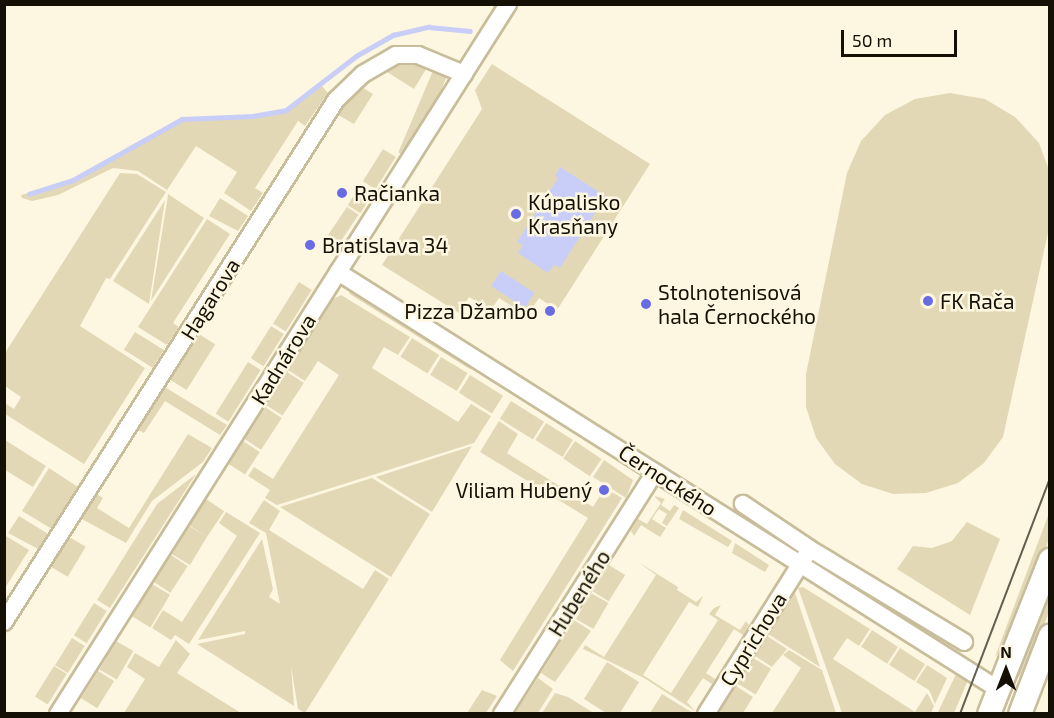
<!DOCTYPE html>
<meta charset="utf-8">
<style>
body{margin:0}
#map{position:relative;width:1054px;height:718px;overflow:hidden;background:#fdf7e1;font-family:"Exo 2",sans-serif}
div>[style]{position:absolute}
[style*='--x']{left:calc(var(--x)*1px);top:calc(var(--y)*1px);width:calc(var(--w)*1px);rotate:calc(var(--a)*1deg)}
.green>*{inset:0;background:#e3d8b6;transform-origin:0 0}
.water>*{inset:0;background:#c8cef7;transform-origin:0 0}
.stream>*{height:4.5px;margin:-2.25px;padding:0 2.25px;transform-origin:2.25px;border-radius:2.25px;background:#c8cef7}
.roads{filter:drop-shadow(2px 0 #c8bd9a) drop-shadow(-2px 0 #c8bd9a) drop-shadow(0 2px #c8bd9a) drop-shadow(0 -2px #c8bd9a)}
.minor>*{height:16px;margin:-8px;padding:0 8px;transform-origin:8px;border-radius:8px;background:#fff}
.secondary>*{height:22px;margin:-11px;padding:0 11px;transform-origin:11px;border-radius:11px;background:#fff}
.tram>*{height:1.5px;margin:-0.75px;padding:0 0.75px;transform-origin:0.75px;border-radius:0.75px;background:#625e4f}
.dots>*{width:16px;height:16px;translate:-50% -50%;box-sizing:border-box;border:3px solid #fdf7e1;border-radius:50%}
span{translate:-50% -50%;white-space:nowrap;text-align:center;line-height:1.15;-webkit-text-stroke:5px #fdf7e1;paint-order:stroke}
.poi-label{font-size:21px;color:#141005}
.left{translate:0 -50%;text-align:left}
.right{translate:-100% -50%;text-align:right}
.street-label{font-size:21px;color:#141005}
.frame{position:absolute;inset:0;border:6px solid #141005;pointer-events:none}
.north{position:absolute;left:976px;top:640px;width:60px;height:60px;-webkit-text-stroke:4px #fdf7e1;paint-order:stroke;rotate:0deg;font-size:16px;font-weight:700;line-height:24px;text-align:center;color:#141005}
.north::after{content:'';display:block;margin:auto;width:21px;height:27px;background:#141005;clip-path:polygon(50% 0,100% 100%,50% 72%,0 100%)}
.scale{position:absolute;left:841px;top:30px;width:116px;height:27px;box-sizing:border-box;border:3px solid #141005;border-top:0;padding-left:8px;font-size:18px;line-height:21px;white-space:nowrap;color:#141005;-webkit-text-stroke:4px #fdf7e1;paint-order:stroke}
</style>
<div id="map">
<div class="green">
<i style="clip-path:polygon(390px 61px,429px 64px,414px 89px,387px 72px,385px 64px)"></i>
<i style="clip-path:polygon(492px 64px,650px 164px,557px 310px,539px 298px,527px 316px,499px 298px,491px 310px,469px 297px,459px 313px,382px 265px,482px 109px,475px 90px)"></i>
<i style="left:435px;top:66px;width:15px;height:94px;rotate:23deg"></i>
<i style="clip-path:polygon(357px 84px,373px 94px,354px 124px,333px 112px)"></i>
<i style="clip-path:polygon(322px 86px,328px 93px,305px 126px,298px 121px,255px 188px,263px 193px,251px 211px,224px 193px,237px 172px,196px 146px,167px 190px,138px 171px,113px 168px,58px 195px,32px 201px,22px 198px,21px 195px,74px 181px,182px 120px,253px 117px,287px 111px)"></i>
<i style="clip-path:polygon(950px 93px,985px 99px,1015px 117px,1039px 143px,1049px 170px,1049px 228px,1003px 437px,984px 463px,958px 483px,926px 493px,893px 494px,862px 484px,835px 464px,816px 438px,806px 407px,806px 374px,847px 173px,861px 141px,885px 115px,915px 99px)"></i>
<i style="left:383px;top:149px;width:15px;height:38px;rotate:32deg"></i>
<i style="clip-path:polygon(120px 173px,137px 174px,166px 192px,110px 279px,106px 278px,80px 326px,145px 368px,84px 464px,5px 414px,5px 403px,14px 409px,21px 397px,5px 386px,5px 353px)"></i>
<i style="left:361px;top:184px;width:15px;height:25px;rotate:32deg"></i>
<i style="clip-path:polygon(168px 194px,204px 218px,151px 301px,168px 195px)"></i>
<i style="clip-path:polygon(220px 198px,248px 216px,238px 231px,209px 216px)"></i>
<i style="clip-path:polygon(165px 200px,149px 304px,113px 281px)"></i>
<i style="left:347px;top:207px;width:14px;height:45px;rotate:34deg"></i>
<i style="clip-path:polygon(207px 219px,230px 234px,173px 323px,179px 327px,167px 345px,138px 327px)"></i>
<i style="left:299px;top:282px;width:15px;height:49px;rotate:32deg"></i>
<i style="left:351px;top:290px;width:143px;height:4px;rotate:32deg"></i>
<i style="clip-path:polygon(341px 295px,410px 337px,398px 355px,384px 347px,372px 368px,458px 422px,471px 404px,491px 416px,474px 443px,277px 505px,265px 498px,270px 490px,248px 476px,254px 467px,273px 479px,339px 375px,318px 361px,305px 381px,288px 370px,333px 299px)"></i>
<i style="left:271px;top:326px;width:15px;height:38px;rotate:32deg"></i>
<i style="left:194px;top:331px;width:25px;height:54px;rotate:32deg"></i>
<i style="left:135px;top:332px;width:34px;height:21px;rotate:32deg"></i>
<i style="left:412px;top:338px;width:32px;height:22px;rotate:32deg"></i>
<i style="left:441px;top:357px;width:31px;height:21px;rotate:31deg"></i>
<i style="left:248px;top:362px;width:15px;height:61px;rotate:32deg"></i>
<i style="left:287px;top:372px;width:20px;height:39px;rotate:33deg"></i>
<i style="left:470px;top:375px;width:39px;height:21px;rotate:32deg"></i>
<i style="clip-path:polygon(163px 386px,227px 425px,220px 435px,165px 401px,144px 433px,136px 429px)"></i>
<i style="left:511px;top:401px;width:39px;height:21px;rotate:32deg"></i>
<i style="left:265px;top:407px;width:20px;height:38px;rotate:33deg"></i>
<i style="clip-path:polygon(499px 421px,518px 434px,507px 453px,593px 507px,605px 488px,622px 498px,513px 671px,500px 660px,588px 518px,480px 452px)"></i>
<i style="left:546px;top:423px;width:32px;height:20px;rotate:32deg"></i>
<i style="clip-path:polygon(188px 434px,212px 448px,203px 462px,152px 501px,126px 543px,80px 518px,95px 493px,103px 498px,97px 508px,129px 528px)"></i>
<i style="clip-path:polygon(5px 440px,46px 466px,33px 487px,5px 470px)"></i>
<i style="left:243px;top:441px;width:20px;height:27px;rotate:33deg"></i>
<i style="left:575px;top:441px;width:32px;height:21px;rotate:34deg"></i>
<i style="clip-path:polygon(472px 446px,432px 512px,376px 477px)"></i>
<i style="clip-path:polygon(604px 460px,633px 480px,626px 498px,593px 477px)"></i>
<i style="clip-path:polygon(49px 468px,78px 487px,81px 494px,57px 532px,22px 511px)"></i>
<i style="clip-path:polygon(196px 474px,110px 608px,97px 600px,157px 504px)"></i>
<i style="clip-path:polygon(372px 478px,430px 514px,391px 577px,280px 507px)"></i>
<i style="clip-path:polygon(654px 496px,665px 499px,661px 505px,670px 511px,674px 505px,679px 508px,667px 526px,662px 523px,667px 514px,659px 509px,656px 513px,652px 519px,666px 528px,660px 537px,641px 525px,634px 536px,631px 531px,638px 519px,647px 524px,661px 503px)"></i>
<i style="left:206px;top:499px;width:22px;height:31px;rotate:34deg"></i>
<i style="clip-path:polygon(264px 500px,280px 511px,269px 530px,363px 589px,375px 570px,389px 579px,305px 713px,298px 709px,291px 666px,294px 706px,197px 644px,245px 634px,245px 631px,198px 640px,262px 539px,273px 589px,269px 597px,280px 604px,266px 533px,249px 523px)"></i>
<i style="clip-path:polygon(683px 510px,732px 541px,728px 547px,679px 519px)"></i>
<i style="clip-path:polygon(226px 512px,260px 533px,189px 644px,175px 635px,171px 640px,152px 628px,163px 610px,182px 622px,219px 564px,237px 536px,219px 523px)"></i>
<i style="clip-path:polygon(1049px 513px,1049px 539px,1010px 639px,995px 657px)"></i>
<i style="clip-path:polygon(19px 516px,53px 537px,42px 551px,8px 533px)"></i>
<i style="clip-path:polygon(967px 522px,1000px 539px,970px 615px,897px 569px,913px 546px,932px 548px,952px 541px)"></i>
<i style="left:189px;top:526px;width:21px;height:33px;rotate:31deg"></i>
<i style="left:66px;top:535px;width:23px;height:35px;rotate:31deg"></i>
<i style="clip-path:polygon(6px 536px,29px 550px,5px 588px,4px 538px)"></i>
<i style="clip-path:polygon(735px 543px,769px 565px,765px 572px,732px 553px)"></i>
<i style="left:171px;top:555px;width:20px;height:32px;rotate:33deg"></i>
<i style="clip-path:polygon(638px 562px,678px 587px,677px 590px,696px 602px,703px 596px,698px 607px,689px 602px,643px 675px,671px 693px,718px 620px,709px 614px,714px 608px,721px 605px,715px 615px,740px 630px,746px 621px,749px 625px,743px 635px,734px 629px,706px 673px,715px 679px,712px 684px,703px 678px,687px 702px,695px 711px,644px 678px,583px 649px,585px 645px,604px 657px,656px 575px)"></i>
<i style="left:609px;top:565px;width:19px;height:31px;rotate:32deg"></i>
<i style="clip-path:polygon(1049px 583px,1049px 611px,1033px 657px,1019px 677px,1012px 678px)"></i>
<i style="left:152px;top:584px;width:21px;height:38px;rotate:31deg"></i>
<i style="clip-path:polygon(803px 587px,870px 629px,859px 646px,847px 638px,833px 659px,915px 712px,927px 693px,934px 706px,931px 713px,842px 713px,798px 588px)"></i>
<i style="left:591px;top:593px;width:20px;height:30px;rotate:30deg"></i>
<i style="clip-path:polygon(795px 593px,820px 667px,768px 634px)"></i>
<i style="left:94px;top:603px;width:15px;height:38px;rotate:32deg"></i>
<i style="clip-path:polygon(574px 620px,591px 631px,555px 682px,541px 673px)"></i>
<i style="left:872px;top:630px;width:31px;height:20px;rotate:33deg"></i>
<i style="clip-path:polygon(767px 636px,787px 649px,772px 667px,755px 656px)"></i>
<i style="left:72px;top:638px;width:15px;height:32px;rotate:32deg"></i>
<i style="clip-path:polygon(176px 640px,190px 654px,177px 673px,241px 713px,124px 713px,145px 679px,127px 667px,135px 653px,159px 667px)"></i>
<i style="left:116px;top:641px;width:20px;height:33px;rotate:30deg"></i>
<i style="left:900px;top:648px;width:30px;height:20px;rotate:33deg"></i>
<i style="clip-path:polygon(789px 650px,822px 670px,836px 713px,772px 713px,801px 668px,783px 655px)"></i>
<i style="left:753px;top:658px;width:21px;height:30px;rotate:31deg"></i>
<i style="clip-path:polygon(607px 662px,639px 682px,620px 713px,606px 713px,584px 699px)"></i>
<i style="clip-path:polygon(927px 665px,947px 678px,935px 704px,929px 690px,916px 682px)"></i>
<i style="left:54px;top:666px;width:15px;height:36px;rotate:32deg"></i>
<i style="left:98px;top:671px;width:19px;height:32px;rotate:32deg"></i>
<i style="clip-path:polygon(956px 674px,968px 680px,954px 713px,941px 713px,938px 712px)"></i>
<i style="clip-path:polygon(538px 678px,553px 689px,538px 713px,515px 713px)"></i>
<i style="clip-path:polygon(736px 686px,753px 697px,743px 713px,724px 713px,720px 711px)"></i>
<i style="clip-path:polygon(482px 690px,497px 696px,486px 713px,467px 713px)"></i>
<i style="clip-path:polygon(555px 693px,568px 697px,594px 713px,542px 713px)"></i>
<i style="clip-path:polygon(662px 694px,693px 713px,650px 713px)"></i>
</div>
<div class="water">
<i style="clip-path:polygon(560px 167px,610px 199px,604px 207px,600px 205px,560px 268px,554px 265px,548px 273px,518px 253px,523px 245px,517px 242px,558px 178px,555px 176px)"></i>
<i style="left:501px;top:271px;width:40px;height:18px;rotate:33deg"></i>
</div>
<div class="stream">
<i style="--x:29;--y:194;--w:46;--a:-17.7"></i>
<i style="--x:73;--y:180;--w:125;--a:-29.2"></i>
<i style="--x:182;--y:119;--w:71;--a:-2.4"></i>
<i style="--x:253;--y:116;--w:34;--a:-10"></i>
<i style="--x:286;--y:110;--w:88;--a:-37.6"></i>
<i style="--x:356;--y:56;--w:43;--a:-29.6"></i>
<i style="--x:393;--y:35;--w:37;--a:-13"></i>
<i style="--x:429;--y:27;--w:41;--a:5.6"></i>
</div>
<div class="roads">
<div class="minor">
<i style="--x:338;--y:272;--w:781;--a:32.29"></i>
<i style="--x:810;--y:549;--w:180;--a:31.1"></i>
<i style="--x:4;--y:622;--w:619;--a:-57.54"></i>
<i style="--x:336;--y:100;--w:37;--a:-44"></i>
<i style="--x:363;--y:74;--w:38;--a:-30"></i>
<i style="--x:396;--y:55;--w:22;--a:0"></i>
<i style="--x:418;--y:55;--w:50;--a:22.4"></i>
<i style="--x:58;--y:714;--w:841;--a:-57.63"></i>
<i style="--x:502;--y:714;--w:286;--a:-57.7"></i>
<i style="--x:706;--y:714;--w:195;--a:-57.8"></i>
<i style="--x:810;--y:549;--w:81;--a:-146.1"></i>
</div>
<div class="secondary">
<i style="--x:989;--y:714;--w:166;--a:-68.4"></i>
<i style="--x:1020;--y:714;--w:84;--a:-69"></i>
</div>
</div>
<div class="tram">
<i style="--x:960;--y:714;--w:253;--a:-69.1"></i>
</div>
<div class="dots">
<i style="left:342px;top:193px;background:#696be4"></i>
<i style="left:516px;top:214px;background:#696be4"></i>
<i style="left:310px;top:245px;background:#696be4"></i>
<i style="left:928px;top:301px;background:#696be4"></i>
<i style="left:646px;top:304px;background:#696be4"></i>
<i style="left:550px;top:311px;background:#696be4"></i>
<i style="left:604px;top:490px;background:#696be4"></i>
</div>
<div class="poi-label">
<span class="left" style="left:354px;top:193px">Račianka</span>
<span class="left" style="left:528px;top:214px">Kúpalisko<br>Krasňany</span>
<span class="left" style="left:322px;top:245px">Bratislava 34</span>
<span class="left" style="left:658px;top:304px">Stolnotenisová<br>hala Černockého</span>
<span class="left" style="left:940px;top:301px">FK Rača</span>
<span class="right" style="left:538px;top:311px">Pizza Džambo</span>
<span class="right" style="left:592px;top:490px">Viliam Hubený</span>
</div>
<div class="street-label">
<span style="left:210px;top:299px;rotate:-58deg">Hagarova</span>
<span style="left:283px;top:359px;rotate:-58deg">Kadnárova</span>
<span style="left:668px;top:480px;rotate:33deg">Černockého</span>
<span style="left:579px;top:593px;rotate:-58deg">Hubeného</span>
<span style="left:753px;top:639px;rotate:-58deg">Cyprichova</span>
</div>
<div class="frame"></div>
<div class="north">N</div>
<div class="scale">50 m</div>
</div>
